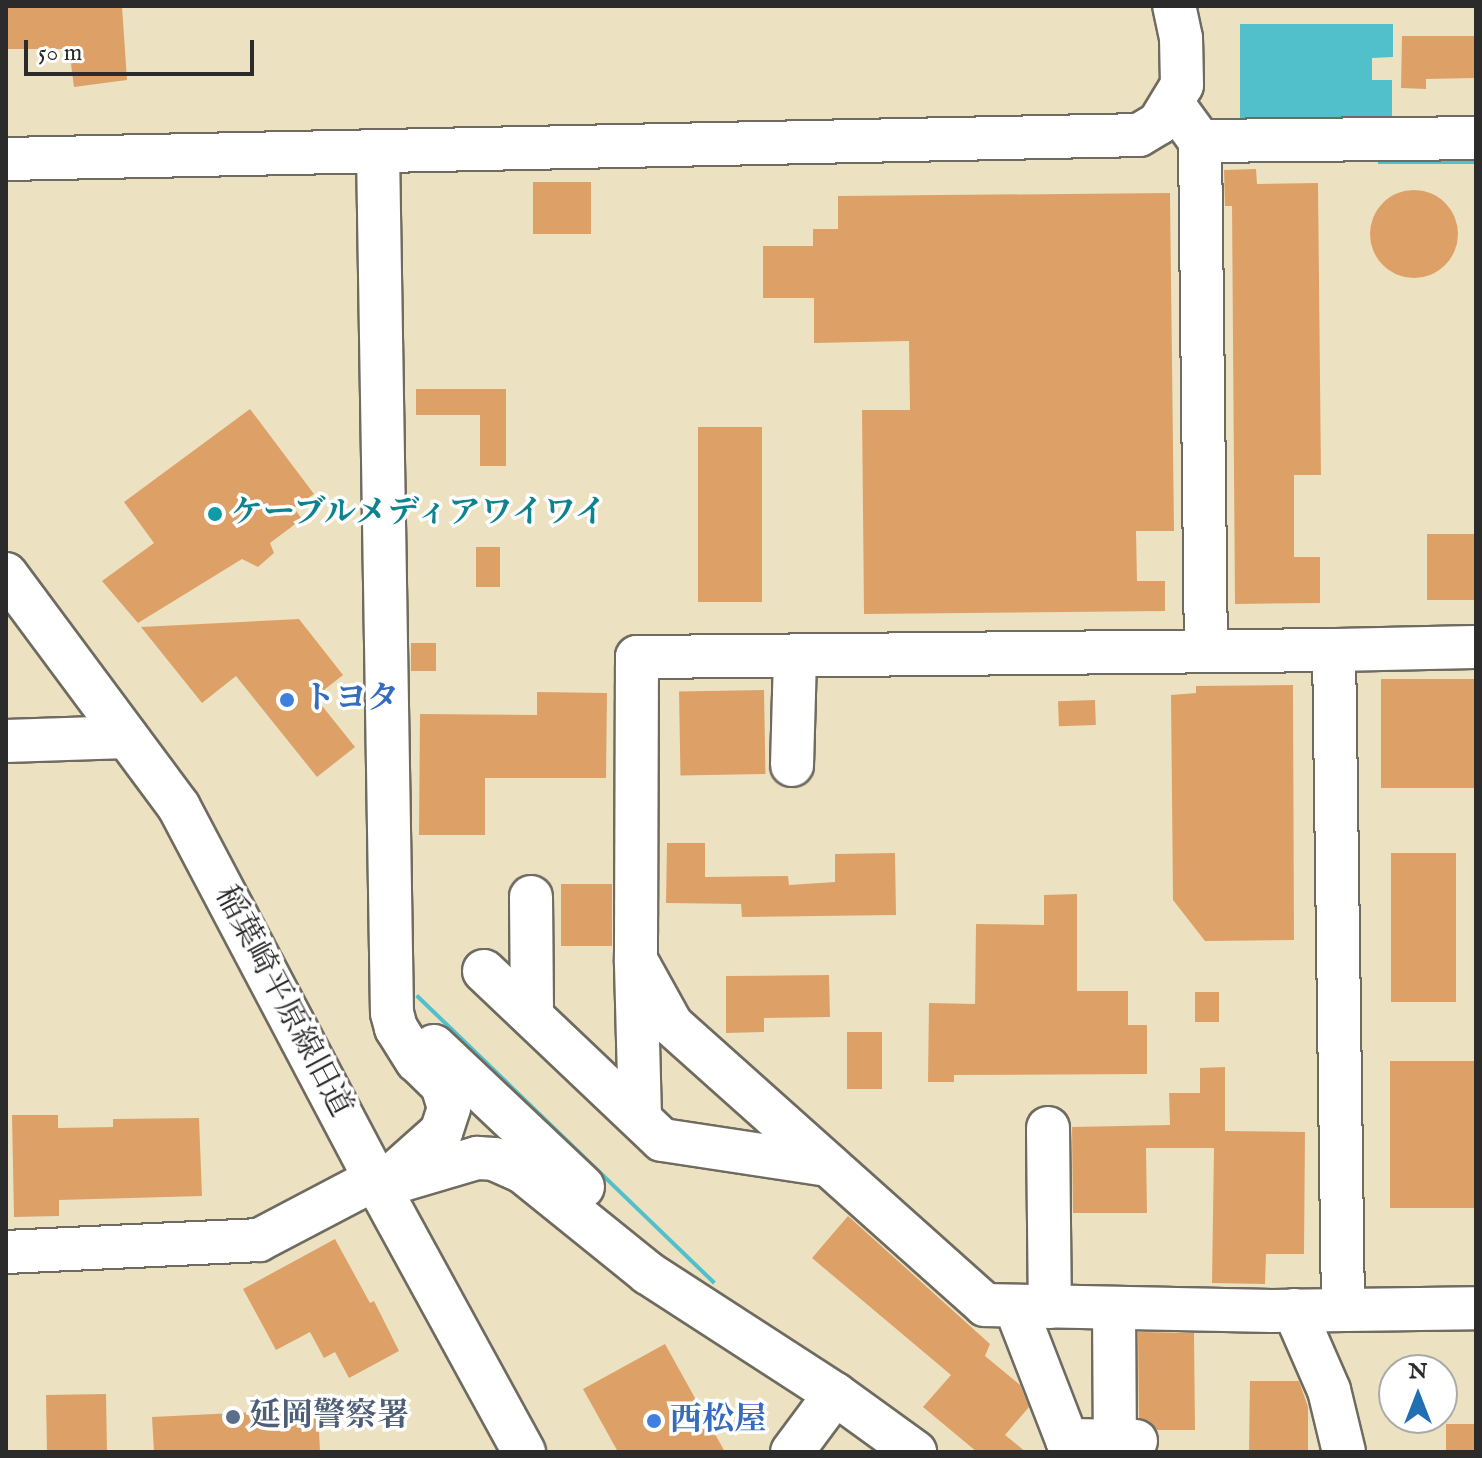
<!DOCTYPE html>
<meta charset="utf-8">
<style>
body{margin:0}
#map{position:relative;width:1482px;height:1458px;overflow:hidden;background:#ece2c2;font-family:"IM FELL English","Noto Serif JP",serif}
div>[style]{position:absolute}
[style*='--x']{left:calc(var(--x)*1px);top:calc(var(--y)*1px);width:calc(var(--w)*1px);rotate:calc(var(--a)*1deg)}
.water>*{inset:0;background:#52c0ca;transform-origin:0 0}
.building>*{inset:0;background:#dda168;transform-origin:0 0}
.round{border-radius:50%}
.roads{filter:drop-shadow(2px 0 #6f6b60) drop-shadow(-2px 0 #6f6b60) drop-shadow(0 2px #6f6b60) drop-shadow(0 -2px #6f6b60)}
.minor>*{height:42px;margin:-21px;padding:0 21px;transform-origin:21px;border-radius:21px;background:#fff}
.dots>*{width:22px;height:22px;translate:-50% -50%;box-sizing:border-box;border:4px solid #fff;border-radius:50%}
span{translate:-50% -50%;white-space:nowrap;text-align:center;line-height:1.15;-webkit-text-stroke:7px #fff;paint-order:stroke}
.culture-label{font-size:32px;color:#0d838f;font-weight:700}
.left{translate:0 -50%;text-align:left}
.shop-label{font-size:32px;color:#366cbe;font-weight:700}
.street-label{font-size:32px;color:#2b2b2b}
.service-label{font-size:32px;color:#4e5e75;font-weight:700}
.frame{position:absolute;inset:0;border:8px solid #2b2b2b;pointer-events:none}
.north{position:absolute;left:1378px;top:1354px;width:80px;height:80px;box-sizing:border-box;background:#fff;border:2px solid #aaa;border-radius:50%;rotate:0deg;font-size:22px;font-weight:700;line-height:32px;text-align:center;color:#2b2b2b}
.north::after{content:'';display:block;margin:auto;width:28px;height:36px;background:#1f6fb2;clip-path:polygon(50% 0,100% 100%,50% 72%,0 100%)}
.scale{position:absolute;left:24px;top:40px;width:230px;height:36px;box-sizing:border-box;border:4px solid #2b2b2b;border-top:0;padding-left:10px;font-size:24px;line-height:28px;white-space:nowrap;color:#2b2b2b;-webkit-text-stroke:6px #fff;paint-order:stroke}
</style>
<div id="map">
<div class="water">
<i style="clip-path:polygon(1240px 24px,1393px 24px,1393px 57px,1372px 58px,1372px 80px,1392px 80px,1392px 127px,1240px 127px)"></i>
<i style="left:1476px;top:155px;width:9px;height:98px;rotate:90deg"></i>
<i style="left:418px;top:994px;width:414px;height:4px;rotate:44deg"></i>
</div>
<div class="building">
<i style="clip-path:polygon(6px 6px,122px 6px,127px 80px,74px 87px,69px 49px,6px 49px)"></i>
<i style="clip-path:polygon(1402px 36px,1476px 36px,1476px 78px,1426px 79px,1426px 89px,1401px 88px)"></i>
<i style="clip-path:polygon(1256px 169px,1257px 184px,1318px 183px,1321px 475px,1294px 475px,1294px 557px,1320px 557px,1320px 603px,1235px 604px,1232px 206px,1225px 206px,1224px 170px)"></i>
<i style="left:533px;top:182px;width:58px;height:52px"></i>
<i class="round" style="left:1370px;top:190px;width:88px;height:88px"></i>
<i style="clip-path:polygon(1170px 193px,1174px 531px,1136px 531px,1137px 581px,1165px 581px,1165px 611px,864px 614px,862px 410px,910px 410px,909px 341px,814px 343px,814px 298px,763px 298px,763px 246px,813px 246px,813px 229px,838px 229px,838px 196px)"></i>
<i style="clip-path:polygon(416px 389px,506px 389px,506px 466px,480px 466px,480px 415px,416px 415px)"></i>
<i style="clip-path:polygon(250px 409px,314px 494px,294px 508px,302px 519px,270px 543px,274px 553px,258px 567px,242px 559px,138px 623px,102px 581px,154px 543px,124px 502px)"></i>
<i style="left:698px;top:427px;width:64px;height:175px"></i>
<i style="left:1427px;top:534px;width:49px;height:66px"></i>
<i style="left:476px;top:547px;width:24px;height:40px"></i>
<i style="clip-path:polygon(299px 619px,343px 675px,315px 697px,355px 747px,317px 777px,236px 676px,202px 703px,141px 627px)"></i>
<i style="left:411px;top:643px;width:25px;height:28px"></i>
<i style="left:1476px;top:679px;width:109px;height:95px;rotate:90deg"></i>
<i style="clip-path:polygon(1293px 685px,1294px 940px,1205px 941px,1173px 900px,1171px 695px,1196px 693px,1196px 686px)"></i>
<i style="left:764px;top:690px;width:84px;height:85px;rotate:89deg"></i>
<i style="clip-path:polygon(537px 692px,607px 693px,606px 778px,485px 778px,485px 835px,419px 835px,420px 714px,537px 715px)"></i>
<i style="left:1095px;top:700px;width:25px;height:37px;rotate:88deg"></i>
<i style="clip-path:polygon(667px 843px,705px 843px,705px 877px,788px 876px,789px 885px,835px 882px,835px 854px,895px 853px,896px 915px,742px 917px,741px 904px,666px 903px)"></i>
<i style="left:1391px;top:853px;width:65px;height:149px"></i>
<i style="left:561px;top:884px;width:51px;height:62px"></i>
<i style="clip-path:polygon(1077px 894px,1077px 991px,1128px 991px,1128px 1025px,1147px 1025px,1147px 1074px,954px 1075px,954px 1082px,928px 1082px,929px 1003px,975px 1004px,976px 924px,1044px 925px,1044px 895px)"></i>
<i style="clip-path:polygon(829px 975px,830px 1017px,764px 1018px,764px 1032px,726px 1033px,726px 976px)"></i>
<i style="left:1195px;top:992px;width:24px;height:30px"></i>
<i style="left:847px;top:1032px;width:35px;height:57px"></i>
<i style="left:1476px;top:1061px;width:147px;height:86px;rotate:90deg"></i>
<i style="clip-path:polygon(1225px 1067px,1225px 1131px,1305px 1132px,1304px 1254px,1266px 1254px,1265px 1284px,1212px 1283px,1214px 1148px,1146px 1148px,1147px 1213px,1073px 1213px,1072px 1127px,1170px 1125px,1169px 1093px,1200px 1093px,1200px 1068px)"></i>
<i style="clip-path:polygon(12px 1115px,58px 1115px,58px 1128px,113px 1127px,113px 1119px,199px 1118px,202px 1196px,59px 1200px,59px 1216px,14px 1217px)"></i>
<i style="clip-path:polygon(848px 1216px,990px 1344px,985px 1356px,1020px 1385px,1029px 1407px,1005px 1435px,1026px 1452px,977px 1452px,923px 1407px,951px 1375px,812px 1258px)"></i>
<i style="clip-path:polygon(335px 1239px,370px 1303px,374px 1301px,399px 1351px,349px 1378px,335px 1352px,324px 1358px,310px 1332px,276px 1350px,243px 1289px)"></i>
<i style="clip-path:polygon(1138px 1332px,1194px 1333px,1195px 1430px,1157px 1430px,1149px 1421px,1139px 1418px)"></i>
<i style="clip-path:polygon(665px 1344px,725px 1452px,618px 1452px,583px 1389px)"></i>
<i style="clip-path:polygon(1250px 1381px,1299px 1381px,1308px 1407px,1308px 1452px,1249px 1452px)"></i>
<i style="left:106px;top:1394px;width:58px;height:60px;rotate:89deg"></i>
<i style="clip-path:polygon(318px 1409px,320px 1452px,154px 1452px,152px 1417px)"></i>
<i style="left:1446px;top:1424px;width:30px;height:28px"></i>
</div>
<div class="roads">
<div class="minor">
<i style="--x:1173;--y:104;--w:46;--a:53.9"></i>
<i style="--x:1200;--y:141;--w:510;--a:89.33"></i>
<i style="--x:1200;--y:141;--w:276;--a:-0.6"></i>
<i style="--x:378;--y:151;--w:862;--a:89.07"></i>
<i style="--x:392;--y:1013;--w:16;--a:75"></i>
<i style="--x:396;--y:1028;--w:39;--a:58"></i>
<i style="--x:417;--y:1061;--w:35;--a:44"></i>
<i style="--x:442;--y:1085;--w:24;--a:73"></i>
<i style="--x:449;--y:1108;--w:25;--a:108"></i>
<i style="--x:441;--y:1132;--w:83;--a:138.4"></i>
<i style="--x:6;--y:159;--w:1133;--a:-1.21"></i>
<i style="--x:1139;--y:135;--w:23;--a:-31"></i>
<i style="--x:1159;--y:123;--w:44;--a:-58.8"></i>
<i style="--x:1182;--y:85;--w:47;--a:-91.2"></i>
<i style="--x:1181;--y:38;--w:33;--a:-102"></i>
<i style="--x:6;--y:574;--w:290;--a:53.4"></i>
<i style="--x:179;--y:807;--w:429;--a:62.2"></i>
<i style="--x:379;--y:1187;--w:302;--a:61.3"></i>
<i style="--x:1334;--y:650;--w:142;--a:-1.2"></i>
<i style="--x:6;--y:741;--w:121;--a:-1.9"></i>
<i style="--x:792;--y:765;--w:109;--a:-88.4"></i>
<i style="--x:531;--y:897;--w:118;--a:89.5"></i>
<i style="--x:636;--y:965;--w:151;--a:88.5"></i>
<i style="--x:484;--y:971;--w:245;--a:43.5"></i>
<i style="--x:662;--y:1140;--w:168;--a:8.6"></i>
<i style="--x:434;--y:1046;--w:205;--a:43.4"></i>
<i style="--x:1048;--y:1128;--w:179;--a:89.4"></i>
<i style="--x:392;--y:1183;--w:89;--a:-16.4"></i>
<i style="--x:477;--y:1158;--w:17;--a:3"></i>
<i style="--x:494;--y:1159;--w:32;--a:24"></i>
<i style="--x:523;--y:1172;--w:161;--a:38.9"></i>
<i style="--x:648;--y:1273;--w:223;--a:32.9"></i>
<i style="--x:835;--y:1394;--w:99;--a:35.9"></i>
<i style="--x:6;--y:1252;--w:253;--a:-2.7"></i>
<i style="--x:259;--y:1240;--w:131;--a:-27.7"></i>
<i style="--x:1015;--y:1306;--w:144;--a:68.8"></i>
<i style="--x:1067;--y:1440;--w:69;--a:0.8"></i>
<i style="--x:1114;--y:1308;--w:133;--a:89.6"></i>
<i style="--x:1343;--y:1308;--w:658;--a:-90.78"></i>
<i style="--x:1334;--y:650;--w:697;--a:179.42"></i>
<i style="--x:637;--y:657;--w:303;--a:90.2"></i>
<i style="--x:636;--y:960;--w:74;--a:61"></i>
<i style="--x:672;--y:1025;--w:420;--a:41.8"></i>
<i style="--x:985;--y:1305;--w:287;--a:1.2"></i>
<i style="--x:1272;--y:1311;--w:204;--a:-0.8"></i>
<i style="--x:1294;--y:1310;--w:87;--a:66.4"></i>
<i style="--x:1329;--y:1390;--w:64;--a:76.4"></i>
<i style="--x:792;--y:1452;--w:72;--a:-53.4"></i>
</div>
</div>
<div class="dots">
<i style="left:215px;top:514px;background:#0f9aa8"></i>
<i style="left:287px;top:700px;background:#3f7fe0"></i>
<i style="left:233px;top:1417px;background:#5c6f8a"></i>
<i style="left:654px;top:1421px;background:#3f7fe0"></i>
</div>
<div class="culture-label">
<span class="left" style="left:231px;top:514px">ケーブルメディアワイワイ</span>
</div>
<div class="shop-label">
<span class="left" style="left:303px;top:700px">トヨタ</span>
<span class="left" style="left:670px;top:1421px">西松屋</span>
</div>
<div class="street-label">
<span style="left:282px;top:1002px;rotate:62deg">稲葉崎平原線旧道</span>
</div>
<div class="service-label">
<span class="left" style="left:249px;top:1417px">延岡警察署</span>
</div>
<div class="frame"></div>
<div class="north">N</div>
<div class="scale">50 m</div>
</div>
